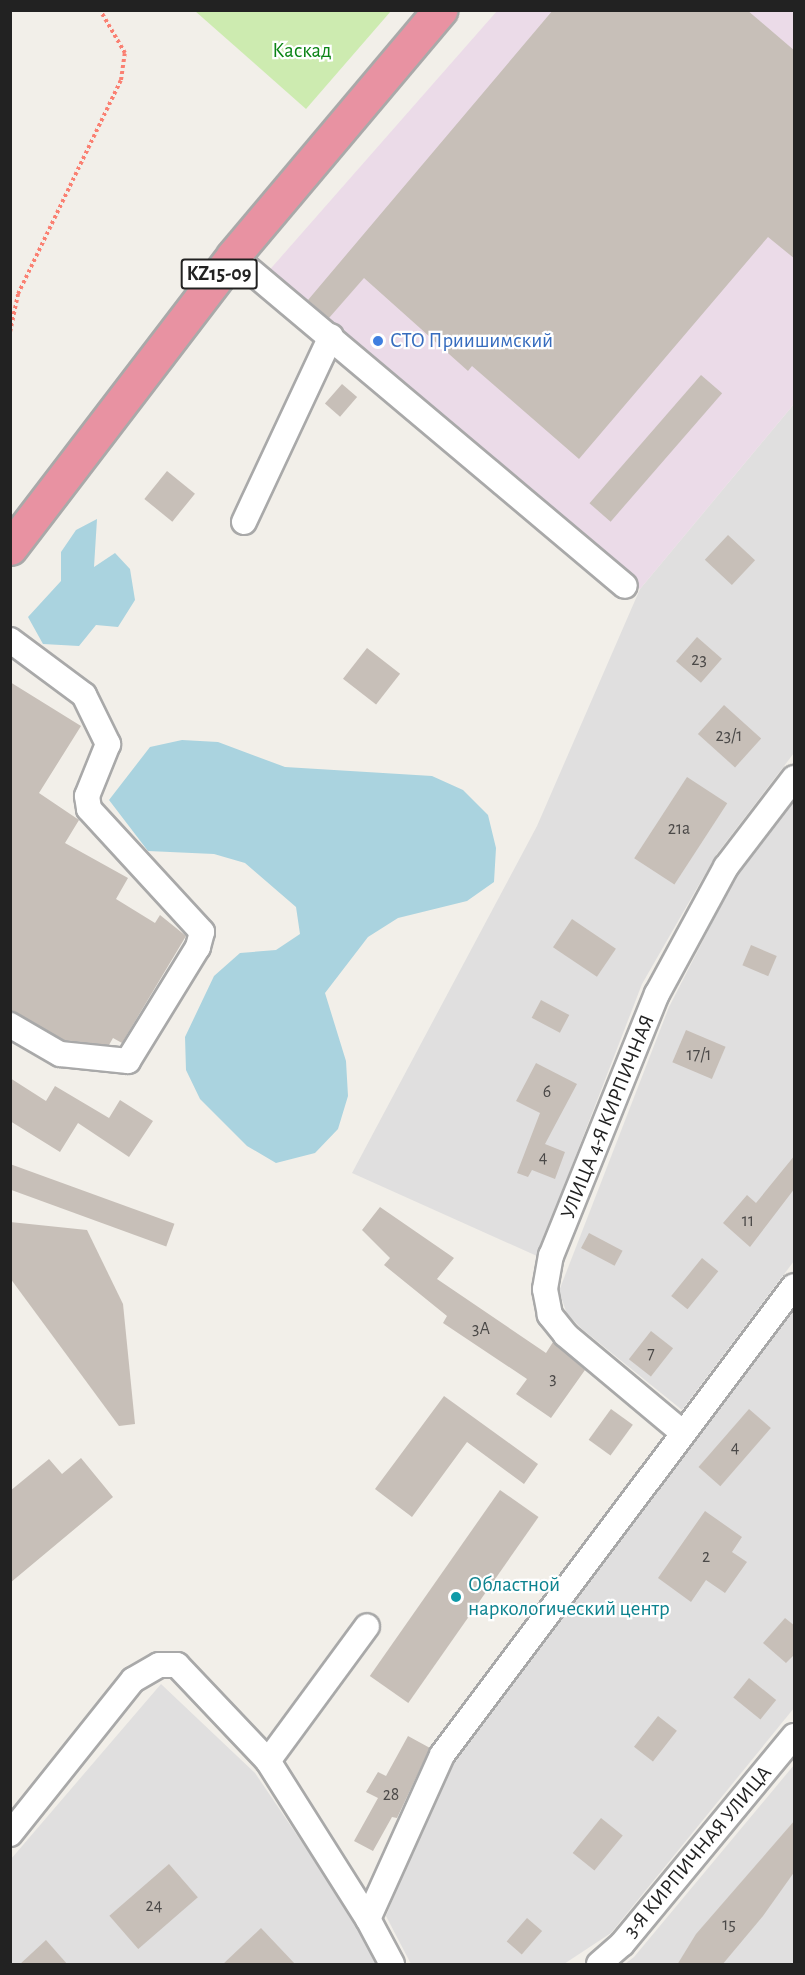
<!DOCTYPE html>
<meta charset="utf-8">
<style>
body{margin:0}
#map{position:relative;width:805px;height:1975px;overflow:hidden;background:#f2efe9;font-family:"Alegreya Sans",sans-serif}
div>[style]{position:absolute}
[style*='--x']{left:calc(var(--x)*1px);top:calc(var(--y)*1px);width:calc(var(--w)*1px);rotate:calc(var(--a)*1deg)}
.residential>*{inset:0;background:#e0dfdf}
.industrial>*{inset:0;background:#ebdbe8}
.grass>*{inset:0;background:#cdebb0}
.water>*{inset:0;background:#aad3df}
.building>*{inset:0;background:#c7bfb8;transform-origin:0 0}
.path>*{height:4px;margin-top:-2px;transform-origin:0;background:repeating-linear-gradient(90deg,#fa8072 0 3px,transparent 0 6px)}
.roads{filter:drop-shadow(2px 0 #a9a9a9) drop-shadow(-2px 0 #a9a9a9) drop-shadow(0 2px #a9a9a9) drop-shadow(0 -2px #a9a9a9)}
.minor>*{height:24px;margin:-12px;padding:0 12px;transform-origin:12px;border-radius:12px;background:#fff}
.highway>*{height:33px;margin:-16.5px;padding:0 16.5px;transform-origin:16.5px;border-radius:16.5px;background:#e892a2}
.dots>*{width:16px;height:16px;translate:-50% -50%;box-sizing:border-box;border:3px solid #fff;border-radius:50%}
span{translate:-50% -50%;white-space:nowrap;text-align:center;line-height:1.15;-webkit-text-stroke:4.5px #fff;paint-order:stroke}
.number-label{font-size:18px;color:#4b4948}
.number-label span{-webkit-text-stroke-width:0}
.shield-label span{padding:2px 4px;background:#fff;border:2px solid;border-radius:4px;-webkit-text-stroke-width:0}
.shield-label{font-size:20px;color:#222;font-weight:700}
.park-label{font-size:21px;color:#0c8416}
.shop-label{font-size:21px;color:#366cbe}
.left{translate:0 -50%;text-align:left}
.street-label{font-size:21px;color:#222}
.culture-label{font-size:21px;color:#0d838f}
.frame{position:absolute;inset:0;border:12px solid #222;pointer-events:none}
</style>
<div id="map">
<div class="residential">
<i style="clip-path:polygon(794px 404px,794px 753px,716px 855px,642px 984px,537px 1256px,352px 1173px,537px 826px,640px 589px)"></i>
<i style="clip-path:polygon(794px 800px,794px 1261px,682px 1410px,582px 1329px,567px 1314px,559px 1291px,669px 1007px,737px 874px)"></i>
<i style="clip-path:polygon(794px 1305px,794px 1708px,611px 1933px,564px 1964px,411px 1964px,386px 1916px,446px 1769px)"></i>
<i style="clip-path:polygon(161px 1684px,255px 1773px,358px 1925px,378px 1964px,11px 1964px,11px 1859px)"></i>
<i style="clip-path:polygon(794px 1765px,794px 1964px,625px 1964px,634px 1957px)"></i>
</div>
<div class="industrial">
<i style="clip-path:polygon(497px 11px,794px 11px,794px 404px,640px 589px,266px 274px)"></i>
</div>
<div class="grass">
<i style="clip-path:polygon(195px 11px,391px 11px,306px 109px)"></i>
</div>
<div class="water">
<i style="clip-path:polygon(97px 519px,94px 567px,115px 553px,130px 569px,135px 600px,118px 627px,96px 625px,79px 646px,43px 644px,28px 617px,61px 581px,61px 552px,76px 530px)"></i>
<i style="clip-path:polygon(182px 740px,218px 742px,285px 767px,432px 776px,463px 790px,488px 815px,496px 848px,494px 882px,467px 901px,398px 918px,368px 937px,325px 993px,346px 1061px,348px 1096px,338px 1129px,315px 1153px,276px 1163px,247px 1146px,200px 1099px,186px 1070px,185px 1037px,214px 976px,240px 953px,276px 950px,300px 934px,296px 907px,245px 863px,214px 854px,148px 851px,109px 800px,150px 747px)"></i>
</div>
<div class="building">
<i style="clip-path:polygon(553px 10px,747px 10px,795px 51px,795px 259px,768px 237px,579px 459px,472px 366px,468px 371px,364px 278px,329px 318px,308px 300px)"></i>
<i style="left:701px;top:375px;width:28px;height:170px;rotate:41deg"></i>
<i style="left:342px;top:384px;width:20px;height:26px;rotate:41deg"></i>
<i style="left:167px;top:471px;width:36px;height:36px;rotate:39deg"></i>
<i style="left:728px;top:535px;width:37px;height:34px;rotate:43deg"></i>
<i style="left:697px;top:637px;width:33px;height:32px;rotate:41deg"></i>
<i style="left:367px;top:648px;width:42px;height:39px;rotate:38deg"></i>
<i style="clip-path:polygon(10px 682px,81px 726px,39px 793px,79px 820px,65px 843px,128px 878px,116px 899px,155px 923px,160px 915px,186px 936px,122px 1043px,113px 1038px,109px 1045px,64px 1040px,10px 1011px)"></i>
<i style="left:724px;top:705px;width:50px;height:39px;rotate:42deg"></i>
<i style="left:687px;top:777px;width:48px;height:97px;rotate:33deg"></i>
<i style="left:572px;top:919px;width:53px;height:34px;rotate:34deg"></i>
<i style="left:751px;top:945px;width:28px;height:22px;rotate:23deg"></i>
<i style="left:541px;top:1000px;width:32px;height:20px;rotate:28deg"></i>
<i style="left:686px;top:1030px;width:43px;height:35px;rotate:23deg"></i>
<i style="clip-path:polygon(536px 1063px,577px 1084px,545px 1144px,565px 1152px,555px 1179px,532px 1170px,528px 1177px,517px 1173px,540px 1113px,516px 1101px)"></i>
<i style="clip-path:polygon(10px 1078px,46px 1101px,55px 1086px,109px 1118px,120px 1100px,153px 1121px,129px 1157px,78px 1123px,60px 1152px,10px 1121px)"></i>
<i style="clip-path:polygon(795px 1155px,795px 1188px,750px 1247px,723px 1223px,747px 1195px,756px 1203px)"></i>
<i style="left:10px;top:1164px;width:175px;height:24px;rotate:20deg"></i>
<i style="clip-path:polygon(380px 1207px,454px 1258px,437px 1279px,546px 1353px,553px 1342px,585px 1370px,551px 1418px,516px 1394px,527px 1379px,443px 1323px,447px 1316px,384px 1265px,390px 1258px,362px 1230px)"></i>
<i style="clip-path:polygon(10px 1222px,87px 1230px,123px 1304px,135px 1424px,119px 1426px,10px 1278px)"></i>
<i style="left:589px;top:1233px;width:38px;height:17px;rotate:28deg"></i>
<i style="left:702px;top:1258px;width:21px;height:49px;rotate:39deg"></i>
<i style="left:651px;top:1331px;width:28px;height:36px;rotate:38deg"></i>
<i style="clip-path:polygon(444px 1396px,538px 1464px,524px 1484px,467px 1442px,412px 1517px,375px 1489px)"></i>
<i style="left:611px;top:1409px;width:27px;height:38px;rotate:36deg"></i>
<i style="left:749px;top:1409px;width:29px;height:77px;rotate:41deg"></i>
<i style="clip-path:polygon(81px 1458px,113px 1497px,10px 1583px,10px 1491px,49px 1459px,62px 1474px)"></i>
<i style="left:500px;top:1490px;width:47px;height:227px;rotate:35deg"></i>
<i style="clip-path:polygon(705px 1511px,742px 1537px,732px 1552px,747px 1562px,725px 1593px,706px 1580px,691px 1602px,658px 1578px)"></i>
<i style="clip-path:polygon(785px 1618px,795px 1626px,795px 1654px,786px 1663px,763px 1643px)"></i>
<i style="left:749px;top:1678px;width:35px;height:25px;rotate:39deg"></i>
<i style="left:658px;top:1716px;width:24px;height:39px;rotate:38deg"></i>
<i style="clip-path:polygon(408px 1736px,430px 1748px,397px 1818px,392px 1817px,373px 1851px,354px 1841px,378px 1798px,366px 1792px,378px 1772px,386px 1776px)"></i>
<i style="left:601px;top:1818px;width:28px;height:45px;rotate:39deg"></i>
<i style="clip-path:polygon(795px 1820px,795px 1871px,763px 1916px,722px 1965px,677px 1965px,696px 1934px)"></i>
<i style="left:169px;top:1864px;width:44px;height:79px;rotate:49deg"></i>
<i style="left:527px;top:1918px;width:20px;height:31px;rotate:41deg"></i>
<i style="clip-path:polygon(261px 1928px,296px 1965px,222px 1965px)"></i>
<i style="clip-path:polygon(46px 1940px,68px 1965px,19px 1965px)"></i>
</div>
<div class="path">
<i style="--x:10;--y:332;--w:39;--a:-78"></i>
<i style="--x:18;--y:294;--w:237;--a:-64.3"></i>
<i style="--x:121;--y:80;--w:27;--a:-82"></i>
<i style="--x:125;--y:53;--w:50;--a:-120.2"></i>
</div>
<div class="roads">
<div class="minor">
<i style="--x:233;--y:256;--w:512;--a:40.09"></i>
<i style="--x:244;--y:522;--w:205;--a:-64.9"></i>
<i style="--x:10;--y:640;--w:92;--a:36.6"></i>
<i style="--x:84;--y:695;--w:55;--a:63.9"></i>
<i style="--x:108;--y:744;--w:56;--a:112"></i>
<i style="--x:87;--y:796;--w:13;--a:81"></i>
<i style="--x:89;--y:809;--w:167;--a:47.4"></i>
<i style="--x:202;--y:932;--w:16;--a:105"></i>
<i style="--x:198;--y:947;--w:134;--a:121.6"></i>
<i style="--x:128;--y:1061;--w:68;--a:-174.1"></i>
<i style="--x:60;--y:1054;--w:58;--a:-149.9"></i>
<i style="--x:683;--y:1433;--w:153;--a:-140.1"></i>
<i style="--x:566;--y:1335;--w:26;--a:-129"></i>
<i style="--x:550;--y:1315;--w:26;--a:-101"></i>
<i style="--x:545;--y:1289;--w:34;--a:-80"></i>
<i style="--x:551;--y:1256;--w:283;--a:-68"></i>
<i style="--x:657;--y:994;--w:145;--a:-61.5"></i>
<i style="--x:726;--y:867;--w:112;--a:-52.6"></i>
<i style="--x:268;--y:1761;--w:167;--a:-53.7"></i>
<i style="--x:10;--y:1834;--w:197;--a:-51.4"></i>
<i style="--x:133;--y:1680;--w:30;--a:-30"></i>
<i style="--x:159;--y:1665;--w:18;--a:0"></i>
<i style="--x:177;--y:1665;--w:132;--a:46.5"></i>
<i style="--x:268;--y:1761;--w:187;--a:57.7"></i>
<i style="--x:392;--y:1964;--w:51;--a:-118.1"></i>
<i style="--x:368;--y:1919;--w:180;--a:-65.7"></i>
<i style="--x:442;--y:1755;--w:586;--a:-53.11"></i>
<i style="--x:599;--y:1964;--w:30;--a:-41"></i>
<i style="--x:622;--y:1944;--w:270;--a:-50.4"></i>
</div>
<div class="highway">
<i style="--x:10;--y:548;--w:367;--a:-52.6"></i>
<i style="--x:233;--y:256;--w:322;--a:-49.9"></i>
</div>
</div>
<div class="dots">
<i style="left:378px;top:341px;background:#3f7fe0"></i>
<i style="left:456px;top:1597px;background:#0f9aa8"></i>
</div>
<div class="number-label">
<span style="left:699px;top:660px">23</span>
<span style="left:729px;top:736px">23/1</span>
<span style="left:679px;top:829px">21а</span>
<span style="left:699px;top:1055px">17/1</span>
<span style="left:547px;top:1092px">6</span>
<span style="left:543px;top:1158px">4</span>
<span style="left:748px;top:1221px">11</span>
<span style="left:481px;top:1329px">3А</span>
<span style="left:651px;top:1354px">7</span>
<span style="left:553px;top:1379px">3</span>
<span style="left:735px;top:1448px">4</span>
<span style="left:706px;top:1557px">2</span>
<span style="left:391px;top:1795px">28</span>
<span style="left:154px;top:1906px">24</span>
<span style="left:729px;top:1925px">15</span>
</div>
<div class="shield-label">
<span style="left:219px;top:274px">KZ15-09</span>
</div>
<div class="park-label">
<span style="left:302px;top:51px">Каскад</span>
</div>
<div class="shop-label">
<span class="left" style="left:390px;top:341px">СТО Приишимский</span>
</div>
<div class="street-label">
<span style="left:608px;top:1117px;rotate:-68deg">УЛИЦА 4-Я КИРПИЧНАЯ</span>
<span style="left:698px;top:1852px;rotate:-50deg">3-Я КИРПИЧНАЯ УЛИЦА</span>
</div>
<div class="culture-label">
<span class="left" style="left:468px;top:1597px">Областной<br>наркологический центр</span>
</div>
<div class="frame"></div>
</div>
